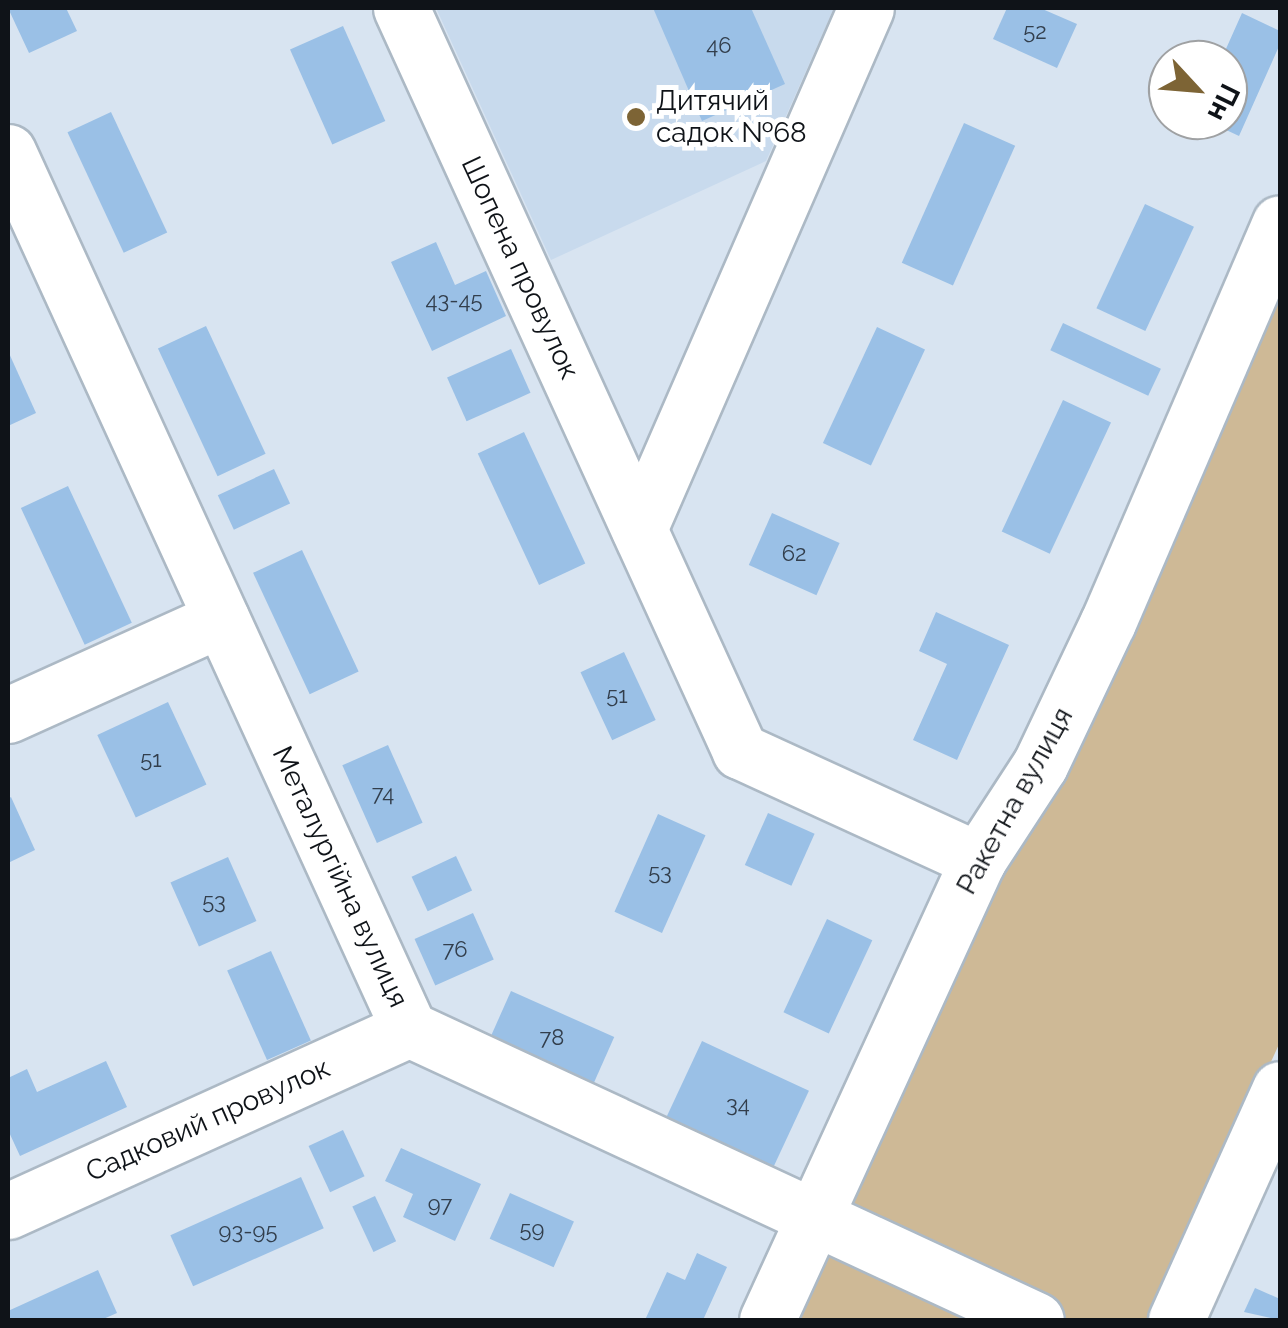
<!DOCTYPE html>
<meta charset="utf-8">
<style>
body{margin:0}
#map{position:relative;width:1288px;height:1328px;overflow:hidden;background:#d8e4f1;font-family:Raleway,sans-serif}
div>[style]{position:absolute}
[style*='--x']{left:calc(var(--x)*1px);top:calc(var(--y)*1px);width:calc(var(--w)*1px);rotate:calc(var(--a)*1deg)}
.built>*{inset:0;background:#c8daed}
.green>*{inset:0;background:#ceb996}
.building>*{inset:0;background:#9ac0e6;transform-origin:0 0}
.roads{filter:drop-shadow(2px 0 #acb9c5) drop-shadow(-2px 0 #acb9c5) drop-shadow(0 2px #acb9c5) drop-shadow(0 -2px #acb9c5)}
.minor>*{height:55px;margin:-27.5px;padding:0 27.5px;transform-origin:27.5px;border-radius:27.5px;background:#fff}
.dots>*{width:28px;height:28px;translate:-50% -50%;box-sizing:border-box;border:5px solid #fff;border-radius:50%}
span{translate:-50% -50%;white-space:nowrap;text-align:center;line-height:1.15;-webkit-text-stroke:10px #fff;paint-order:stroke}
.number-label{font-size:22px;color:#323e4c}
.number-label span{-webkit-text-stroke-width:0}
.poi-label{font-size:28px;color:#0f1318}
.left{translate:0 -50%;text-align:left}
.street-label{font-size:28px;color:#0f1318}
.frame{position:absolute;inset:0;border:10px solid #0f1318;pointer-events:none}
.north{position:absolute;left:1148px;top:40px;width:100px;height:100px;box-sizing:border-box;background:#fff;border:2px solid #9fa1a3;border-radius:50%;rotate:116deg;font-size:28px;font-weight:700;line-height:40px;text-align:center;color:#0f1318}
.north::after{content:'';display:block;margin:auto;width:35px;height:45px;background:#7d6435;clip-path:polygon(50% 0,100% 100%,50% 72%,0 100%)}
</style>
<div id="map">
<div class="built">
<i style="clip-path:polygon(436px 8px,834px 8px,766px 161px,551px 260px)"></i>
</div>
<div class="green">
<i style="clip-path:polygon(1280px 263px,1280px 1042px,1154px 1320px,782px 1320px)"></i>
</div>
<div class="building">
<i style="clip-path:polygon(8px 8px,66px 8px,77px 31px,29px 53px)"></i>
<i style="clip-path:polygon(653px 8px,751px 8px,785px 84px,702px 121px)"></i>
<i style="clip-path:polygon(1007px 8px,1040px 8px,1077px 24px,1057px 68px,993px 39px)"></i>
<i style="clip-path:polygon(1242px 13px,1280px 31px,1280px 44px,1239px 136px,1205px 120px,1228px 120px,1228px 60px,1221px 60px)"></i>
<i style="left:343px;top:26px;width:104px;height:58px;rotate:66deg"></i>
<i style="left:111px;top:112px;width:133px;height:48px;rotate:65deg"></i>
<i style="left:964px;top:123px;width:56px;height:153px;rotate:24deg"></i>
<i style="left:1145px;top:204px;width:54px;height:115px;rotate:25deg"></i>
<i style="clip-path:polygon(436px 242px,455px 285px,486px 271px,506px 316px,432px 351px,391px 262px)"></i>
<i style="left:1063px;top:323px;width:108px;height:30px;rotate:25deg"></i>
<i style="left:206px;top:326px;width:141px;height:53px;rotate:65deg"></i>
<i style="left:877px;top:327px;width:53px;height:128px;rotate:25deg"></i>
<i style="left:511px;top:349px;width:48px;height:70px;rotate:66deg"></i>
<i style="clip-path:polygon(8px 351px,36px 413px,8px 426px)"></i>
<i style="left:1063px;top:400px;width:53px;height:145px;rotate:25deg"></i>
<i style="left:524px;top:432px;width:145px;height:51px;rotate:65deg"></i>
<i style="left:274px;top:469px;width:38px;height:62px;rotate:65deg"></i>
<i style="left:68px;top:486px;width:151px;height:52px;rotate:65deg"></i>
<i style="left:772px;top:513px;width:74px;height:57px;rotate:24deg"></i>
<i style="left:302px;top:550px;width:134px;height:54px;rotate:65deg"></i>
<i style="clip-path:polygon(936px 612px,1009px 645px,957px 760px,913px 740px,947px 664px,919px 651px)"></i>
<i style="left:624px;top:652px;width:75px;height:48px;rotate:65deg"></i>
<i style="left:168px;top:702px;width:91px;height:78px;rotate:65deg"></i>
<i style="left:388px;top:745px;width:85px;height:50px;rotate:66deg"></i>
<i style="clip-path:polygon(11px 797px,35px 850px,8px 863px,8px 799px)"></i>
<i style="left:768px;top:813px;width:51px;height:57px;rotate:24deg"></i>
<i style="left:658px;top:814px;width:52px;height:107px;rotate:24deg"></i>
<i style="left:456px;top:856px;width:38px;height:49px;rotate:65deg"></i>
<i style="left:228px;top:857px;width:70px;height:63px;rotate:66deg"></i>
<i style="left:473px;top:913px;width:51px;height:64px;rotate:66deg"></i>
<i style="left:827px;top:919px;width:50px;height:103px;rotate:25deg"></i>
<i style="left:271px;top:951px;width:98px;height:48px;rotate:66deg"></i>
<i style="left:511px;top:991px;width:113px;height:53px;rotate:24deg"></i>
<i style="left:702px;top:1041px;width:118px;height:87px;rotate:25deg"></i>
<i style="clip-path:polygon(106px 1061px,127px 1107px,20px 1156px,8px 1130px,8px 1078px,27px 1069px,37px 1092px)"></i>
<i style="left:343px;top:1130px;width:51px;height:38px;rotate:65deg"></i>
<i style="clip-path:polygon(401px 1148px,481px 1184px,455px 1241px,403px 1217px,413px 1194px,385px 1181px)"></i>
<i style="left:301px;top:1177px;width:56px;height:143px;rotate:66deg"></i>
<i style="left:510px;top:1193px;width:70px;height:50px;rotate:24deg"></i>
<i style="left:375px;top:1196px;width:50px;height:25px;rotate:65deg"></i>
<i style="clip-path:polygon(697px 1253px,727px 1267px,703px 1320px,645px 1320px,667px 1272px,685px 1280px)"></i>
<i style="clip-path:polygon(98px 1270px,117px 1313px,101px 1320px,8px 1320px,8px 1311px)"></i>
<i style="clip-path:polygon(1255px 1288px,1280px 1299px,1280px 1320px,1244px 1312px)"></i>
</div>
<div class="roads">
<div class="minor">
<i style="--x:401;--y:8;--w:817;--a:65.47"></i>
<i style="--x:740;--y:751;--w:262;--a:24.6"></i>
<i style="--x:8;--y:152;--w:964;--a:65.43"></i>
<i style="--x:409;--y:1029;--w:691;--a:24.9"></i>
<i style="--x:639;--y:529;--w:568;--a:-66.46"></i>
<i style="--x:8;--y:715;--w:234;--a:-24.3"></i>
<i style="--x:8;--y:1211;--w:440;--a:-24.4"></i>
<i style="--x:767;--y:1320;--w:506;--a:-65.36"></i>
<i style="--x:978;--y:860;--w:113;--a:-56.9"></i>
<i style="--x:1040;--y:765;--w:158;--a:-64.6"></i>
<i style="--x:1108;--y:622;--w:434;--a:-66.7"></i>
<i style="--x:1176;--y:1320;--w:253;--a:-65.8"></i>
</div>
</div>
<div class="dots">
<i style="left:636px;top:117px;background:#7d6435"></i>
</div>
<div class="number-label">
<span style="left:1035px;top:32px">52</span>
<span style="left:719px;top:46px">46</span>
<span style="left:454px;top:301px">43-45</span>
<span style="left:794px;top:554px">62</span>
<span style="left:617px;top:696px">51</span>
<span style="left:151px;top:760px">51</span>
<span style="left:383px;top:794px">74</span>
<span style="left:660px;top:873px">53</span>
<span style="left:214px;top:902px">53</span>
<span style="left:455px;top:950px">76</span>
<span style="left:552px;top:1038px">78</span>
<span style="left:738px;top:1105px">34</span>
<span style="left:440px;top:1205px">97</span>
<span style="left:532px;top:1230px">59</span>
<span style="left:248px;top:1232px">93-95</span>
</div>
<div class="poi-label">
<span class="left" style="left:656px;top:117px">Дитячий<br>садок №68</span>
</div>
<div class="street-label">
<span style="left:520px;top:268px;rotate:65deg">Шопена провулок</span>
<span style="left:1015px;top:801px;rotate:-61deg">Ракетна вулиця</span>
<span style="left:340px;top:877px;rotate:65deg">Металургійна вулиця</span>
<span style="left:208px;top:1120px;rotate:-24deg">Садковий провулок</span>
</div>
<div class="frame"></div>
<div class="north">Пн</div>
</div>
